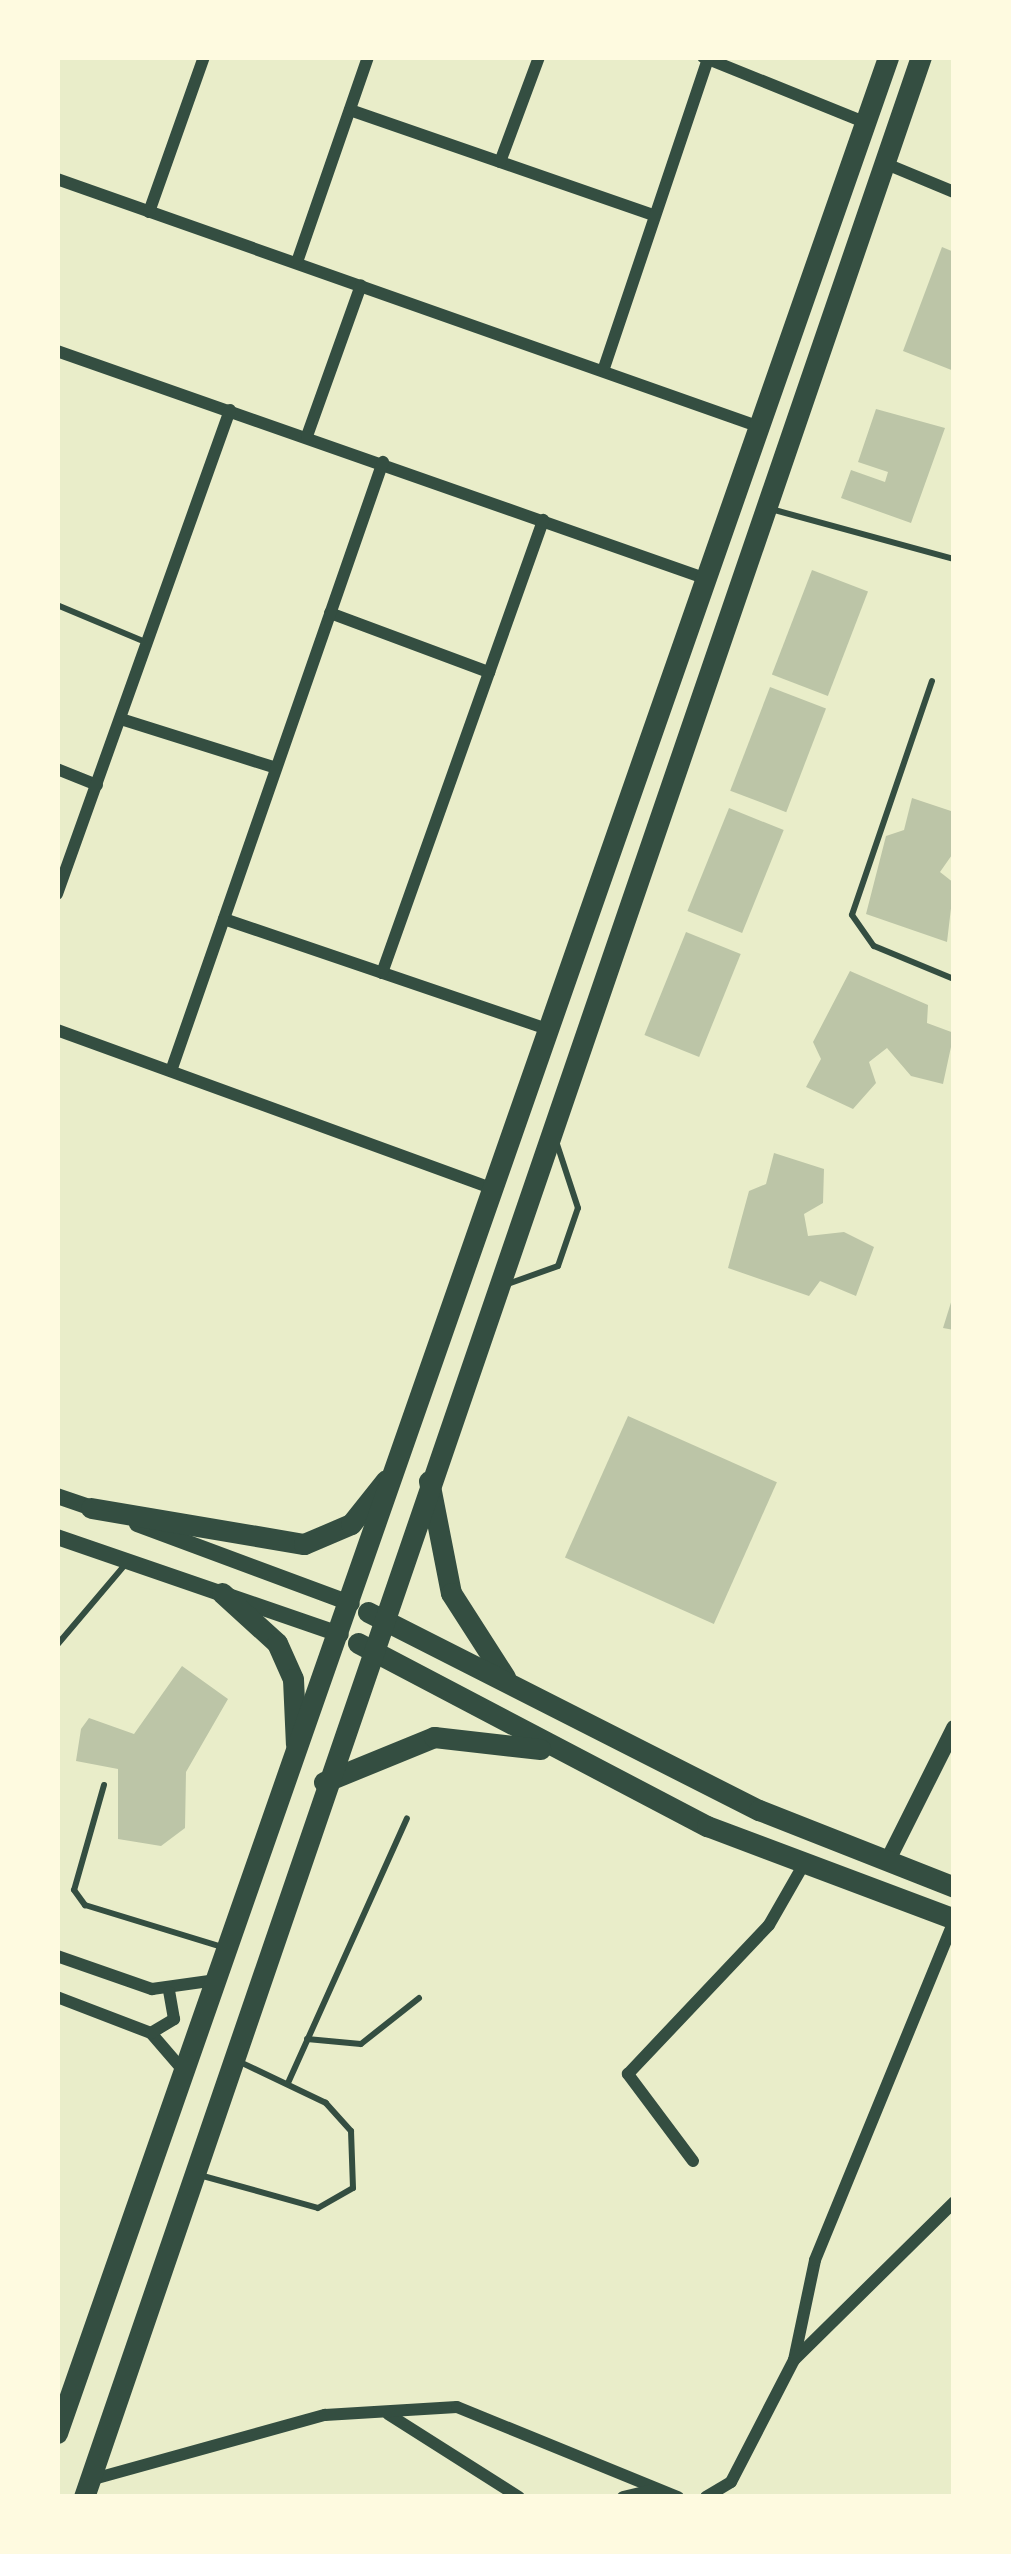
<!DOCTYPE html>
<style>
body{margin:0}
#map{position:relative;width:1011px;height:2554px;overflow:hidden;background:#e9edc9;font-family:Ubuntu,sans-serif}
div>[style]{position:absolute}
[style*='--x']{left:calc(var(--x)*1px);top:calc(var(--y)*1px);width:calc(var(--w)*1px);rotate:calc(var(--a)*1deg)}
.building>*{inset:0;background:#bcc5a7;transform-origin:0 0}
.service>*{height:6px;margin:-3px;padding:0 3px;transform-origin:3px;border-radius:3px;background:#344e41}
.minor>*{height:12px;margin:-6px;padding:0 6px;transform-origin:6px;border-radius:6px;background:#344e41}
.tertiary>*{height:16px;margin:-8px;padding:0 8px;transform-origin:8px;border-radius:8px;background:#344e41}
.primary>*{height:21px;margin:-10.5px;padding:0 10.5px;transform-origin:10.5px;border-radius:10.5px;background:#344e41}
span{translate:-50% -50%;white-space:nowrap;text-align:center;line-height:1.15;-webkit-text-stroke:9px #fefae0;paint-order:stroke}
.frame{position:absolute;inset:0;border:60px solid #fefae0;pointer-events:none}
</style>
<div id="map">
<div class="building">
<i style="clip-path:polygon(942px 247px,954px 252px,954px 371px,903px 351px)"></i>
<i style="clip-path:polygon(876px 409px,945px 428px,911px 523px,841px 498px,851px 470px,885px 482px,888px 472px,858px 462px)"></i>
<i style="left:812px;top:570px;width:60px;height:112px;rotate:21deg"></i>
<i style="left:770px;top:687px;width:60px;height:111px;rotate:21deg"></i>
<i style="clip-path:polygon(912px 798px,954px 812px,954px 852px,940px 872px,954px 883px,947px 942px,866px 914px,886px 836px,904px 830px)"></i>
<i style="left:729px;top:808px;width:59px;height:111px;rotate:22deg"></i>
<i style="left:686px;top:932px;width:59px;height:111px;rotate:22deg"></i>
<i style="clip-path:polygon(850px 971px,928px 1005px,927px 1023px,954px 1033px,943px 1084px,911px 1076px,887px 1048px,869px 1062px,876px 1083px,853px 1109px,806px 1087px,821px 1059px,813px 1042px)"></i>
<i style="clip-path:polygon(774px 1153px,824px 1169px,823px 1203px,804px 1214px,808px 1236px,844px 1232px,874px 1247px,856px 1296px,820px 1281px,809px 1296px,728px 1268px,749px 1191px,766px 1184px)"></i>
<i style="clip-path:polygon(953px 1296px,954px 1296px,954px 1330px,943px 1328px)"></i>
<i style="left:628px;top:1416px;width:163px;height:155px;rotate:24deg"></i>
<i style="clip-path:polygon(182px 1666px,228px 1699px,186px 1772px,185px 1828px,161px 1846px,118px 1839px,118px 1769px,76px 1761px,81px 1729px,89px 1718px,134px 1734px)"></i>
</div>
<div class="service">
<i style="--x:771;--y:509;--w:190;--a:15.3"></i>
<i style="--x:57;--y:605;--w:99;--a:22.7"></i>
<i style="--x:932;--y:681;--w:247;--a:108.9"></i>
<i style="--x:852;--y:915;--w:38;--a:55"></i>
<i style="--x:874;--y:946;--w:87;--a:22.4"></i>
<i style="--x:505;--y:1285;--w:56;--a:-19.7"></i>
<i style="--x:558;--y:1266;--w:61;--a:-71"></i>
<i style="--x:578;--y:1208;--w:67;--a:-108.2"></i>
<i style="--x:57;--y:1645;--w:104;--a:-49.7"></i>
<i style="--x:104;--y:1785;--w:109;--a:105.9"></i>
<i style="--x:74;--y:1890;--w:19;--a:54"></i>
<i style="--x:85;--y:1905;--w:143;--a:17"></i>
<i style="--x:307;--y:2039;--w:54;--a:5.3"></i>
<i style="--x:361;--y:2044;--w:74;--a:-38.4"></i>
<i style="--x:288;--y:2083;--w:290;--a:-65.8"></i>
<i style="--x:203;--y:2176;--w:119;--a:15.5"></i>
<i style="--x:318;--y:2208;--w:40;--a:-29.7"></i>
<i style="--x:353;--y:2188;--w:57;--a:-92"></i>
<i style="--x:351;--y:2131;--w:38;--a:-132"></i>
<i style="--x:326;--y:2103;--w:95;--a:-154.5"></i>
</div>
<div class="minor">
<i style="--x:703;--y:57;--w:176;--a:22"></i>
<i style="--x:350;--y:110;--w:322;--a:19.1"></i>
<i style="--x:500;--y:162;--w:112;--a:-69.6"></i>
<i style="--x:884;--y:163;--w:76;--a:22.5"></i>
<i style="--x:57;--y:179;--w:742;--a:19.44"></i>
<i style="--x:149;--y:212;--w:164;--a:-70.5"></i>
<i style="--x:297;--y:262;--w:217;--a:-70.9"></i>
<i style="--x:57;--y:351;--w:686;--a:19.33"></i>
<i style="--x:604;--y:368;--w:326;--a:-71.4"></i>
<i style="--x:307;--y:436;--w:160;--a:-70.3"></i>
<i style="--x:330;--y:613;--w:170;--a:20.4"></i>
<i style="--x:124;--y:720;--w:159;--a:17.5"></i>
<i style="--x:57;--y:769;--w:43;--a:21.8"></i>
<i style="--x:57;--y:894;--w:514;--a:-70.33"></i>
<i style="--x:224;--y:919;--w:344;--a:18.8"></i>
<i style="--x:382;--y:973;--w:481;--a:-70.4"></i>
<i style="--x:57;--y:1030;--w:465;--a:20"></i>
<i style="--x:171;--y:1071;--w:645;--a:-70.81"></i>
<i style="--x:57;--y:1956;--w:101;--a:19.2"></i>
<i style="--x:152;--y:1989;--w:65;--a:-8"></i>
<i style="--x:57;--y:1997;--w:101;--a:21"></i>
<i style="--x:151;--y:2033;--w:48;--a:49.3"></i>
<i style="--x:151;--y:2033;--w:27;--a:-31"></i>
<i style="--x:174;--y:2019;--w:27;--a:-100"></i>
<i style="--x:693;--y:2161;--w:109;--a:-126.8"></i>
<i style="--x:628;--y:2074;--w:205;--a:-46.6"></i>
<i style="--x:769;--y:1925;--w:70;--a:-60.2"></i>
<i style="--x:794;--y:2360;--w:102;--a:-78.1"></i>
<i style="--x:815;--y:2260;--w:366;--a:-67.7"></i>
<i style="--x:388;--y:2414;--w:155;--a:32.4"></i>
<i style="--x:90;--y:2480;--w:244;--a:-15.5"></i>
<i style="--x:325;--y:2415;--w:132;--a:-3.5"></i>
<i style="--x:457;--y:2407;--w:239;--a:22.2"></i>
<i style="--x:623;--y:2497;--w:28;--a:-13"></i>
<i style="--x:706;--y:2497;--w:29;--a:-31"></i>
<i style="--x:731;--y:2482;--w:137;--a:-62.7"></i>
<i style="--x:794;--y:2360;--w:225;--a:-44.6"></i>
</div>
<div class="tertiary">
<i style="--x:57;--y:1496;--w:46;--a:18.8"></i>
<i style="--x:137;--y:1524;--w:229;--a:20.4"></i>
<i style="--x:57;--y:1537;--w:300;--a:19"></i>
<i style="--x:887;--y:1862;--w:150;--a:-63.4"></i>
</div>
<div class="primary">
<i style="--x:429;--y:1481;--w:114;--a:78.9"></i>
<i style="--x:451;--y:1593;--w:100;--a:57.3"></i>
<i style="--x:91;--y:1508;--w:216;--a:9.6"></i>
<i style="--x:304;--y:1544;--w:51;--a:-23.1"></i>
<i style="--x:351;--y:1524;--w:56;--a:-51.5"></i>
<i style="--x:222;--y:1593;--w:74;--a:42.3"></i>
<i style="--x:277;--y:1643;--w:39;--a:66"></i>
<i style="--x:293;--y:1679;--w:65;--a:87.4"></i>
<i style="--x:368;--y:1612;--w:438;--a:26.9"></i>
<i style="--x:759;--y:1810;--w:210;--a:21.5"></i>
<i style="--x:358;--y:1643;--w:394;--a:27.7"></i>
<i style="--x:707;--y:1826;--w:264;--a:20.6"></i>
<i style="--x:324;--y:1782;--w:119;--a:-22.2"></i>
<i style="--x:434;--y:1737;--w:107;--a:6.5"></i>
<i style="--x:57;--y:2433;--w:2517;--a:-70.72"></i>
<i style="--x:84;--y:2497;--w:2580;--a:-71.07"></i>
</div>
<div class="frame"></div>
</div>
